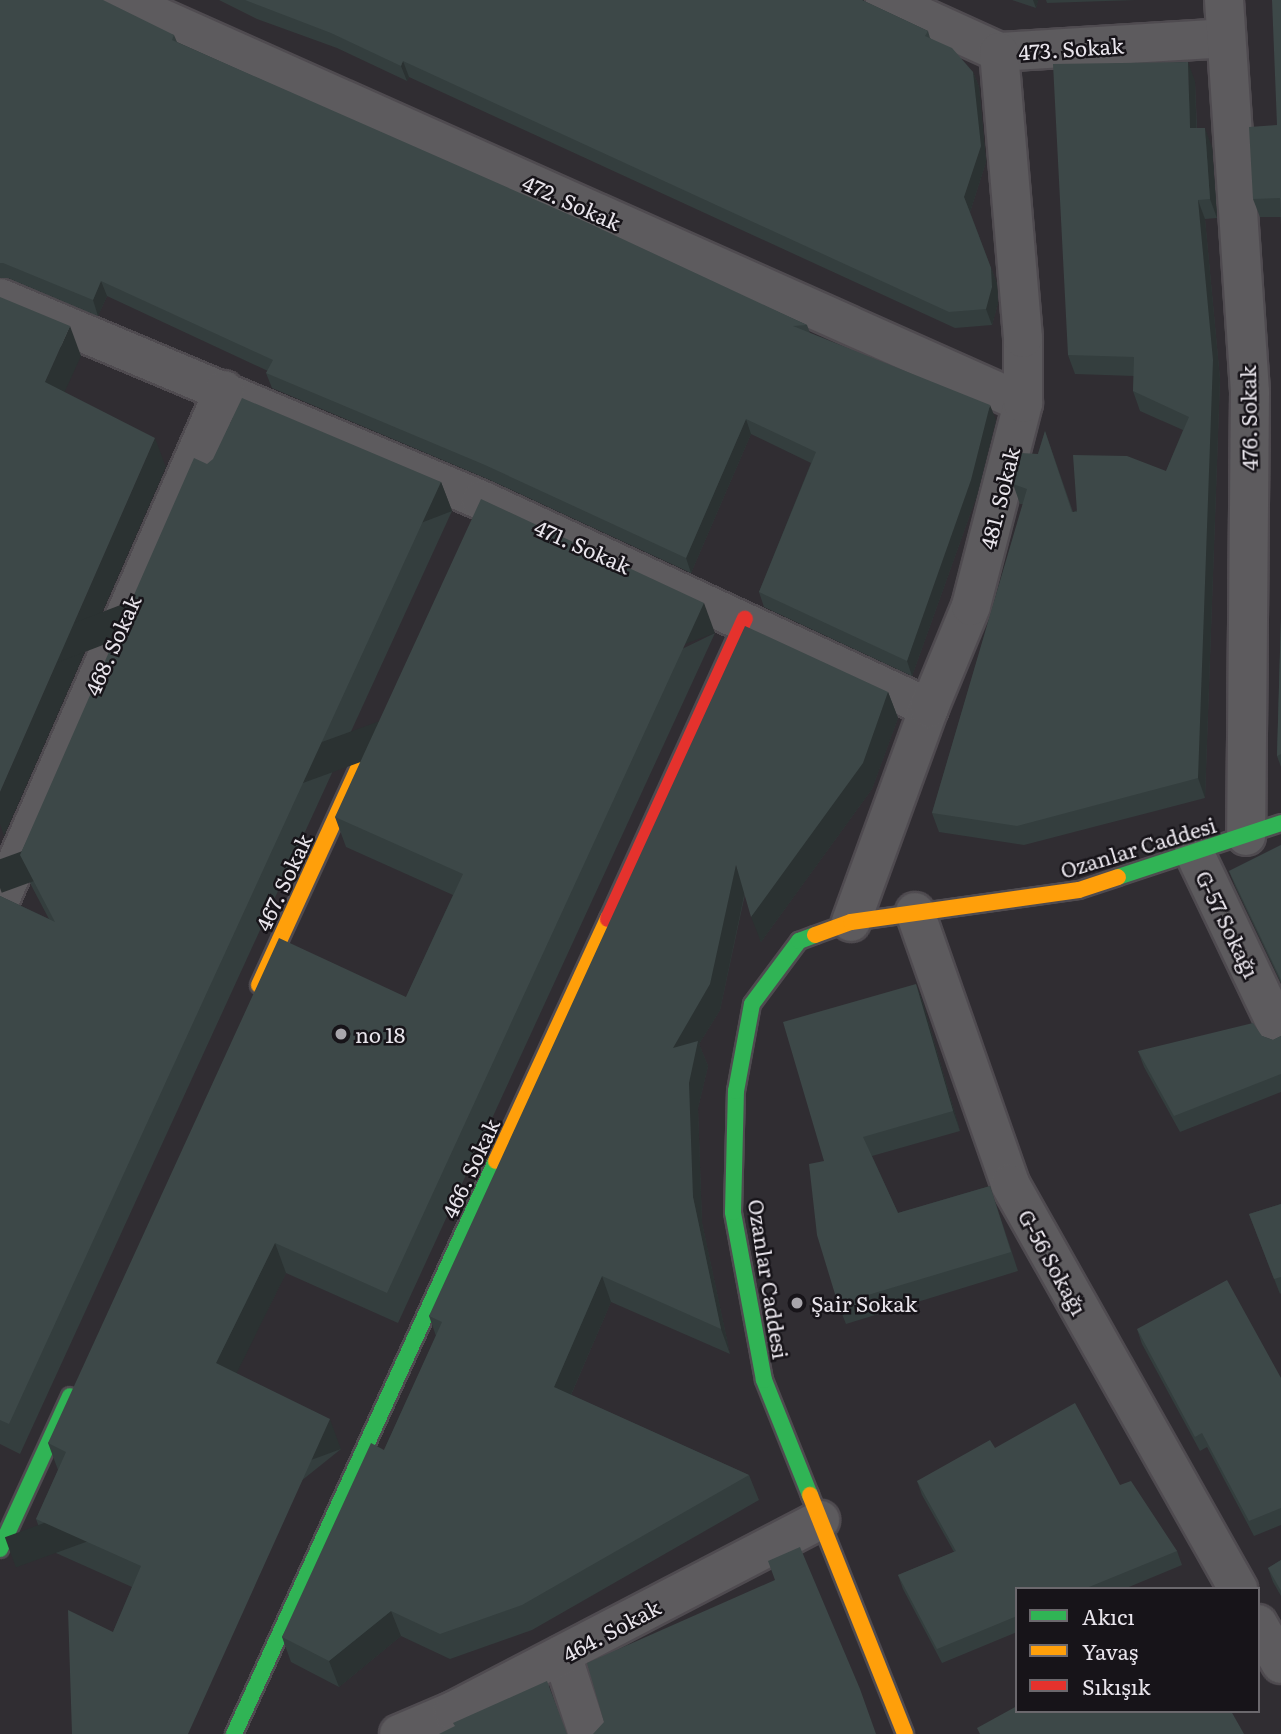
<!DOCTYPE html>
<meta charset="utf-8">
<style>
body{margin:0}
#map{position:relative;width:1281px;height:1734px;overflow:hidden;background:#302d32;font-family:Literata,serif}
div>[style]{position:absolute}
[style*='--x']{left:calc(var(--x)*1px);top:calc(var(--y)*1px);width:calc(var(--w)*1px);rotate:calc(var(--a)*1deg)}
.roads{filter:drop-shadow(2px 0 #4f4b50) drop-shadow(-2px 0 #4f4b50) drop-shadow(0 2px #4f4b50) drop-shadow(0 -2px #4f4b50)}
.street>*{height:38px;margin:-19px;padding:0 19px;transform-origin:19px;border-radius:19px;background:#5d5b5e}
.fast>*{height:16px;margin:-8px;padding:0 8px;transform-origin:8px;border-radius:8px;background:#30b455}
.slow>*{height:16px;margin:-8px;padding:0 8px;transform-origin:8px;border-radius:8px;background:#ff9f0a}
.jam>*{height:16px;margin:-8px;padding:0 8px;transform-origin:8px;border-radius:8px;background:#e5322d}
.wall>*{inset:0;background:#343e3e}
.shaded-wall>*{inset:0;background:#2b3232;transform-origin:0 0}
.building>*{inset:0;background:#3d4848}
.dots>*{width:19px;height:19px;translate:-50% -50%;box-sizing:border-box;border:4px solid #171419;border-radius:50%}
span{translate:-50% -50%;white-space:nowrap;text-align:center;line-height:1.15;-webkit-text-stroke:5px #171419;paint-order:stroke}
.street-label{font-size:21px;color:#e9e5ec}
.poi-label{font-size:21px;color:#e9e5ec}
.left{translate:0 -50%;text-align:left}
.legend{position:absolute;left:1015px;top:1587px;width:245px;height:126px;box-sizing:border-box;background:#171419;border:2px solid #6b686d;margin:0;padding:9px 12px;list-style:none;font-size:21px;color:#e9e5ec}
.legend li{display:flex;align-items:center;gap:14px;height:35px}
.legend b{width:35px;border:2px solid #6b686d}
</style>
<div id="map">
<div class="roads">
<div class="street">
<i style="--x:121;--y:0;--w:988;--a:24.07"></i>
<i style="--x:885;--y:0;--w:125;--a:24.5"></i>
<i style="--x:999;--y:52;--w:227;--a:-3.5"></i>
<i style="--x:1224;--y:0;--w:393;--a:86.2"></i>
<i style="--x:1250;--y:392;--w:444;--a:90.5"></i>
<i style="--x:0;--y:298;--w:522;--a:22.78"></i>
<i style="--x:481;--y:500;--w:494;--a:24.9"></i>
<i style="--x:1194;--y:852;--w:202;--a:64.5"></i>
<i style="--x:0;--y:900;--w:557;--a:-66.29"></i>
<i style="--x:915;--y:912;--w:288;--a:70.7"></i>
<i style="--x:1010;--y:1184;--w:465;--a:60.6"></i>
<i style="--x:851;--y:922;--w:228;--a:-70"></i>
<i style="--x:929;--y:708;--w:110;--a:-67.6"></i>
<i style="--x:971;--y:606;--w:210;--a:-75.6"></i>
<i style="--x:1023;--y:403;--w:65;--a:-90"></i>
<i style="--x:1023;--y:338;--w:287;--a:-94.8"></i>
<i style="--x:1258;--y:1624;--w:46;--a:60.1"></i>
<i style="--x:562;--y:1655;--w:83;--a:71.8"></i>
<i style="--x:399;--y:1734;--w:59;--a:-23.1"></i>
<i style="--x:453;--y:1711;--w:414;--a:-27.5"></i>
</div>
<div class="fast">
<i style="--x:1118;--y:877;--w:172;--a:-18.3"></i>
<i style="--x:810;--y:1495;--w:124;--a:-111.8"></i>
<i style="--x:764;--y:1380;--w:171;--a:-100.5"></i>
<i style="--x:733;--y:1212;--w:121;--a:-88.6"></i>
<i style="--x:736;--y:1091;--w:88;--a:-79.6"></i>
<i style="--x:752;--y:1004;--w:79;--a:-53.3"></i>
<i style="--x:799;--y:941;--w:17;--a:-21"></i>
<i style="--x:0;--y:1549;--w:168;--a:-65.4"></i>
<i style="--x:234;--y:1734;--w:630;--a:-65.43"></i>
</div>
<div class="slow">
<i style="--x:815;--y:935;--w:38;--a:-20"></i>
<i style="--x:851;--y:922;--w:230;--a:-8"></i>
<i style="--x:1079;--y:890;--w:41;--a:-18.4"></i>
<i style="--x:259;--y:985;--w:238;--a:-65.4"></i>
<i style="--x:496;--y:1161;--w:267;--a:-65.2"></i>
<i style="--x:810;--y:1495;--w:257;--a:68.3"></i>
</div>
<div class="jam">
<i style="--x:608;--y:919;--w:330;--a:-65.5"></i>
</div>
</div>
<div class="wall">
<i style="clip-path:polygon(0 0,174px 35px,177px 42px,807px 325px,810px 333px,996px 420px,977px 495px,912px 676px,764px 607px,759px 592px,811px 463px,751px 434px,691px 573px,490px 480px,272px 388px,266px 373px,268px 371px,107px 296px,98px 316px,8px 278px,0 278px)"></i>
<i style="clip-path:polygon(219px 0,862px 0,928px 31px,930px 38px,973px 72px,979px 87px,986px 162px,970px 212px,997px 284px,998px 303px,992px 325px,955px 328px,409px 77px,407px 81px,337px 48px,257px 19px)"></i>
<i style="clip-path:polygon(1012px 0,1038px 0,1036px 8px)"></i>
<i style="clip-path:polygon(1046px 0,1136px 0,1047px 3px)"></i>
<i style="clip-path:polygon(1195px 81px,1197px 128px,1212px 147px,1217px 218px,1205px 219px,1220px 379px,1205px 798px,1024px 845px,939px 832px,932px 813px,1023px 504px,1020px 504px,1013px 484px,1038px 454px,1045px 431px,1073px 512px,1166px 471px,1183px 430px,1140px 411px,1133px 391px,1134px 376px,1075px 374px,1068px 355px)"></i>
<i style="clip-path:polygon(1277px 125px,1281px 217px,1260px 217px,1253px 199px)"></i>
<i style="clip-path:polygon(207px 464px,441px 482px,452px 511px,20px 1454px,0 1444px,0 896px,49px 919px,31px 885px,20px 855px)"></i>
<i style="clip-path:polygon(1281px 617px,1281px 767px,1277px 756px)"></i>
<i style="clip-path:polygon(715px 633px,398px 1323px,286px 1273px,236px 1373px,341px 1449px,113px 1632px,132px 1587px,47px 1549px,36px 1519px,58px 1470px,48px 1443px,406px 997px,453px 895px,346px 847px,335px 817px)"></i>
<i style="clip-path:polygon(888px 692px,898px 718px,872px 789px,761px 942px,745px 894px,720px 1010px,699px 1044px,708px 1066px,698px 1108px,702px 1223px,730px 1354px,611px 1302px,571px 1395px,749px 1475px,759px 1500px,532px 1630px,450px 1659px,401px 1636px,339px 1687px,291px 1662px,282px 1637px,384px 1450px,436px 1336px,429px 1316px)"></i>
<i style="clip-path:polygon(1281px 845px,1281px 983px,1235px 886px,1229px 871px)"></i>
<i style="clip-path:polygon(916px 984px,923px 1003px,960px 1131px,872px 1156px,898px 1213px,990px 1186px,1018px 1271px,846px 1324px,838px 1304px,824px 1161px)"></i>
<i style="clip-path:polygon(1262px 1036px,1273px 1040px,1281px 1036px,1281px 1092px,1180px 1132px,1144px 1067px,1138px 1051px)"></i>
<i style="clip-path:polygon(1281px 1204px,1281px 1293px,1280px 1294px,1249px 1214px)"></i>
<i style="clip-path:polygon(1137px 1329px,1281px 1378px,1281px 1525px,1254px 1536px,1207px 1447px,1200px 1451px,1142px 1344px)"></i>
<i style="clip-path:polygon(995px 1448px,1120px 1485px,1177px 1551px,1182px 1565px,1124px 1589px,1017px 1589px,1017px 1632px,942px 1663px,903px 1589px,898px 1575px,954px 1552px,922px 1495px,917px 1481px)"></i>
<i style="clip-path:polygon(1281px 1560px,1281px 1596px,1273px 1582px,1268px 1568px)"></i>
</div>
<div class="shaded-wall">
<i style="clip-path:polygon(1033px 0,1038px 0,1036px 8px)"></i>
<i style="clip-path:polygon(403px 61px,409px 77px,407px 81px,401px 66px)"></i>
<i style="clip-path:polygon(1188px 62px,1195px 81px,1197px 147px,1190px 128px)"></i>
<i style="clip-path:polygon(973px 72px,979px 87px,986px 162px,970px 212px,964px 197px)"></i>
<i style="clip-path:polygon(1205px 128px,1212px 147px,1217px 218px,1210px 199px)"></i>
<i style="clip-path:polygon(1198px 200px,1205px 219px,1220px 379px,1205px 798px,1198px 778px)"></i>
<i style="clip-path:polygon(991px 268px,997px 284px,998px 303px,992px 325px,986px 309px)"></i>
<i style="clip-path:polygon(101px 281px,107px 296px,98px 316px,93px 300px)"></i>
<i style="clip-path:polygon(70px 326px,81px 356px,56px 411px,45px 382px)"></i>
<i style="clip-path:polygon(990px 405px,996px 420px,977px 495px,912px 676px,907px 661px)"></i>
<i style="clip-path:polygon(746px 419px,751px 434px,691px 573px,686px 558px)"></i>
<i style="clip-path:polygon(155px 438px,166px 467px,4px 836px,0 824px,0 792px)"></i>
<i style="left:441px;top:482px;width:31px;height:1036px;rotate:69deg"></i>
<i style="left:704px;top:603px;width:32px;height:759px;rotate:70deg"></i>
<i style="clip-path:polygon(888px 692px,898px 718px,872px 789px,761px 942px,751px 917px)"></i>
<i style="clip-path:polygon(736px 865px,745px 891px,720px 1010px,699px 1044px,708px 1066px,698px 1108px,702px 1223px,730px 1354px,721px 1329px,693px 1197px,673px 1048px)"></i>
<i style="clip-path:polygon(916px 984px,923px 1003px,960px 1131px,953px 1111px)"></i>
<i style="clip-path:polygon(275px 1243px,286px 1273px,227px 1393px,216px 1363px)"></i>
<i style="clip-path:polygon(602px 1276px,611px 1302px,563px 1413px,554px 1387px)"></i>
<i style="left:330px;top:1419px;width:32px;height:346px;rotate:70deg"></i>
<i style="clip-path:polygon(391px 1611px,401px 1636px,339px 1687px,329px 1661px)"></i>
</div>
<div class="building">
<i style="clip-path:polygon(0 0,103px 0,174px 35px,172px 40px,586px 222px,807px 325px,793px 326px,990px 405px,971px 480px,907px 661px,759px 592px,816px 452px,746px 419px,686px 558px,485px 465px,266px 373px,273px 360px,101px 281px,93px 300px,3px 263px,0 263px)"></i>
<i style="clip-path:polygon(245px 0,862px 0,928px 31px,925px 36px,952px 48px,973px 72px,981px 146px,964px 197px,991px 268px,992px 287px,986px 309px,949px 312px,403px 61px,401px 66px,331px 33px)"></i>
<i style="clip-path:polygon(1272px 0,1281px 0,1281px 226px,1280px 198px,1253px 199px,1249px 127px,1277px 125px)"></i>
<i style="clip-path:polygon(1188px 62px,1190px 128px,1205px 128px,1210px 199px,1198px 200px,1213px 360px,1198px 778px,1017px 826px,932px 813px,1027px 489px,1013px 484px,1021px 453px,1038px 454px,1045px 431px,1072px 512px,1077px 512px,1073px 455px,1127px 456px,1166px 471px,1189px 417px,1133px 391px,1134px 357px,1068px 355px,1053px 64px)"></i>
<i style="clip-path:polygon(0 297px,70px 326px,45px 382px,155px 438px,0 792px)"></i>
<i style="clip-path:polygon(242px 398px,441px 482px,9px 1424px,0 1420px,0 896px,55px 922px,20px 855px,194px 458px,207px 464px,213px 459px)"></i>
<i style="clip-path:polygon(481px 499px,704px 603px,387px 1293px,275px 1243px,216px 1363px,330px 1419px,188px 1734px,72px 1734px,68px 1610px,113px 1632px,141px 1566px,36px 1519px,66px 1452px,48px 1443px,279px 938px,406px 997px,463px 874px,335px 817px)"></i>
<i style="clip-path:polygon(1281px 617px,1281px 754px,1277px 756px)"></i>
<i style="clip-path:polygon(745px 626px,888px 692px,863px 763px,751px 917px,736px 865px,710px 984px,673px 1048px,698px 1041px,689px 1083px,693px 1197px,721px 1329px,602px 1276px,554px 1387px,749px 1475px,522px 1605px,440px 1634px,391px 1611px,329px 1661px,282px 1637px,371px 1443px,384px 1450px,442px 1322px,429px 1316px)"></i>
<i style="clip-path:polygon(1281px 845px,1281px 980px,1229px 871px)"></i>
<i style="clip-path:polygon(916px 984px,953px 1111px,863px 1137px,898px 1213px,990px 1186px,1011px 1252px,838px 1304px,817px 1235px,809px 1164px,824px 1161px,783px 1022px)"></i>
<i style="clip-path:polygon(1253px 1023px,1262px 1036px,1273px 1040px,1281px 1036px,1281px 1074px,1174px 1116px,1138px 1051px)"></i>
<i style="clip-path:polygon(1281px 1204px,1281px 1277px,1274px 1279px,1249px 1214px)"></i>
<i style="clip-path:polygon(1227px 1280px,1281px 1378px,1281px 1508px,1249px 1521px,1202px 1433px,1195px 1437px,1137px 1329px)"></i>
<i style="clip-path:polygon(1075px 1403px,1120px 1485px,1131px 1481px,1177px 1551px,1084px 1589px,1017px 1589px,1017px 1616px,937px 1649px,898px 1575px,956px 1551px,917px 1481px,990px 1440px,995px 1448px)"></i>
<i style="clip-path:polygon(800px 1547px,860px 1689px,876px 1734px,593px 1734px,604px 1722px,587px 1663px,775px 1580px,768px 1561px)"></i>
<i style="clip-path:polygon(1281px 1560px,1281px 1591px,1268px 1568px)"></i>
<i style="clip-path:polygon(547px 1681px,567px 1734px,568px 1734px,439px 1734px,455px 1726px,453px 1723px)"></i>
<i style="clip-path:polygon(1017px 1706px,1017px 1711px,1231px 1711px,1244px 1734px,980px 1734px,977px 1728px)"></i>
</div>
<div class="dots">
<i style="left:341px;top:1034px;background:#a8a5ab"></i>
<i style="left:797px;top:1303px;background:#a8a5ab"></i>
</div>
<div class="street-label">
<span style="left:1071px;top:48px;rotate:-4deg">473. Sokak</span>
<span style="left:572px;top:202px;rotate:24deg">472. Sokak</span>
<span style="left:1248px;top:418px;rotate:-91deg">476. Sokak</span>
<span style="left:999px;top:498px;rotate:-76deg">481. Sokak</span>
<span style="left:583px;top:546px;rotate:24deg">471. Sokak</span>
<span style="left:112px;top:645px;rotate:-66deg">468. Sokak</span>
<span style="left:1138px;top:847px;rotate:-17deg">Ozanlar Caddesi</span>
<span style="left:283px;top:882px;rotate:-65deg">467. Sokak</span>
<span style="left:1228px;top:924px;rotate:64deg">G-57 Sokağı</span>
<span style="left:470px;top:1168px;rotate:-65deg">466. Sokak</span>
<span style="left:1053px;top:1262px;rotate:61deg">G-56 Sokağı</span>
<span style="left:769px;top:1279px;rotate:81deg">Ozanlar Caddesi</span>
<span style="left:611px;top:1630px;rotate:-28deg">464. Sokak</span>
</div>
<div class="poi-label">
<span class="left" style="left:355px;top:1034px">no 18</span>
<span class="left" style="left:811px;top:1303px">Şair Sokak</span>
</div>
<ul class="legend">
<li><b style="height:9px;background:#30b455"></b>Akıcı</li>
<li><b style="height:9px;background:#ff9f0a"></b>Yavaş</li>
<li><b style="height:9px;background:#e5322d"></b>Sıkışık</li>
</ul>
</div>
